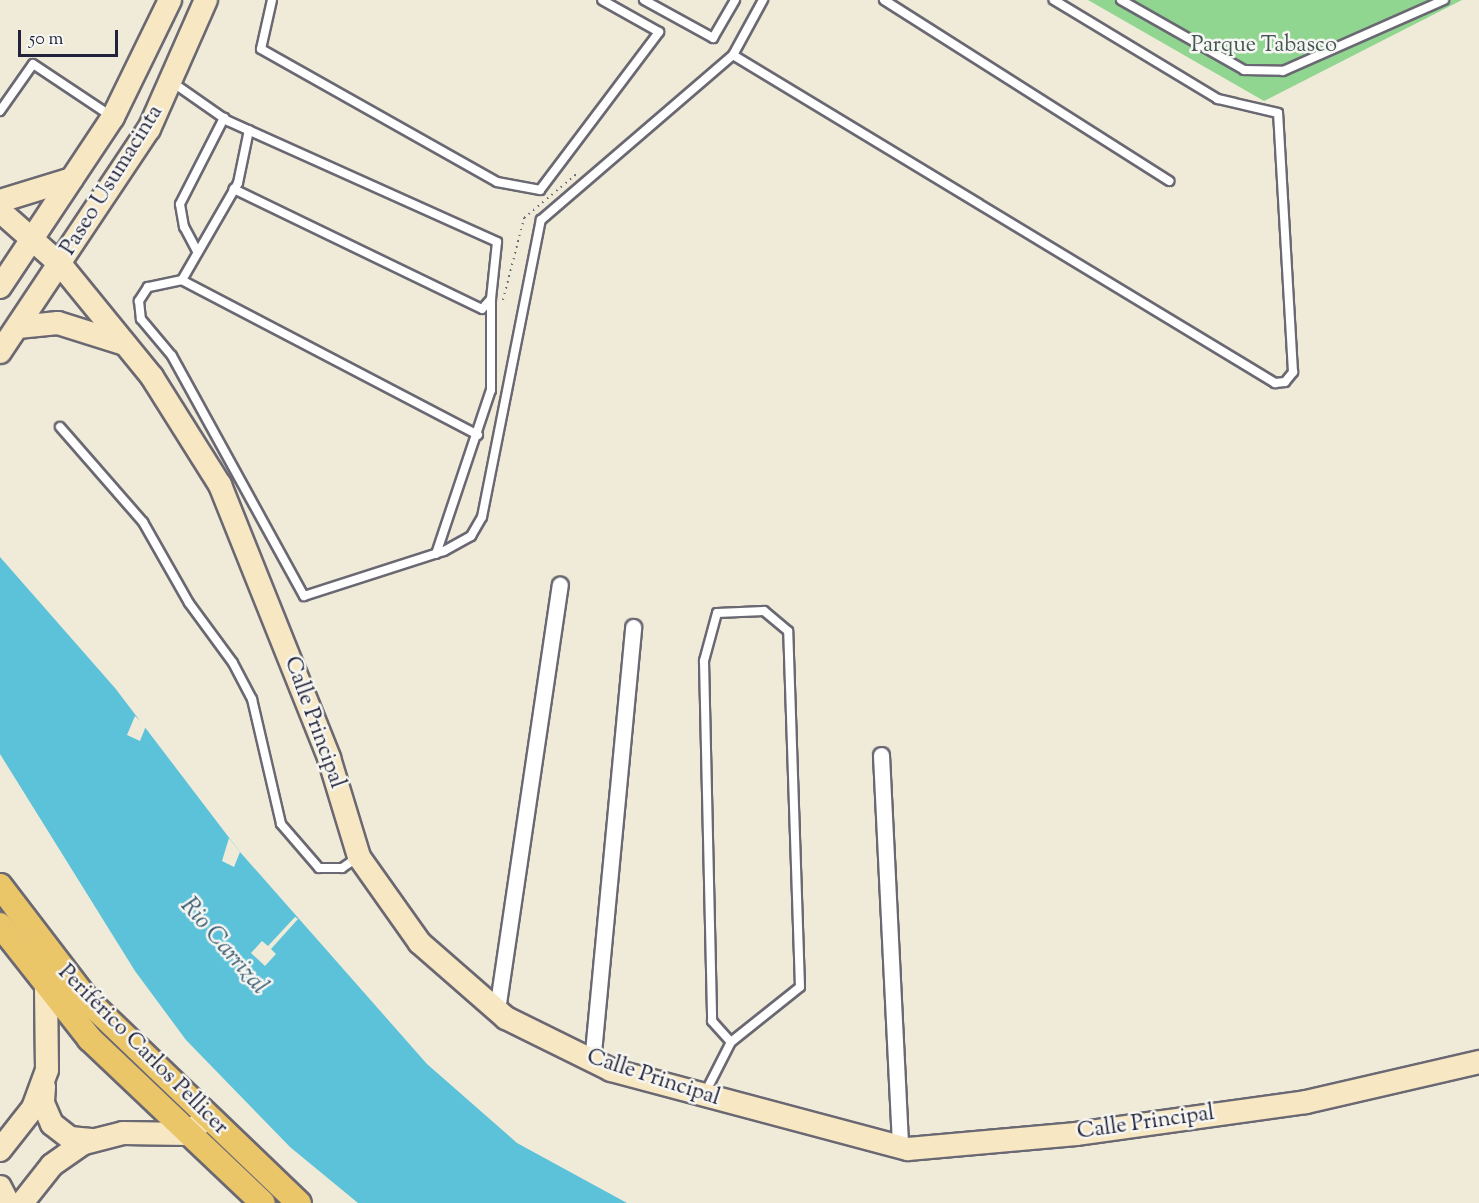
<!DOCTYPE html>
<meta charset="utf-8">
<style>
body{margin:0}
#map{position:relative;width:1479px;height:1203px;overflow:hidden;background:#f0ebd8;font-family:"Sorts Mill Goudy",serif}
div>[style]{position:absolute}
[style*='--x']{left:calc(var(--x)*1px);top:calc(var(--y)*1px);width:calc(var(--w)*1px);rotate:calc(var(--a)*1deg)}
.green>*{inset:0;background:#90d690}
.water>*{inset:0;background:#5cc2d9}
.pier>*{inset:0;background:#f0ebd8}
.path>*{height:2px;margin-top:-1px;transform-origin:0;background:repeating-linear-gradient(90deg,#6a6872 0 1.5px,transparent 0 6px)}
.roads{filter:drop-shadow(2px 0 #6a6872) drop-shadow(-2px 0 #6a6872) drop-shadow(0 2px #6a6872) drop-shadow(0 -2px #6a6872)}
.lane>*{height:8px;margin:-4px;padding:0 4px;transform-origin:4px;border-radius:4px;background:#fff}
.street>*{height:15px;margin:-7.5px;padding:0 7.5px;transform-origin:7.5px;border-radius:7.5px;background:#fff}
.secondary>*{height:22px;margin:-11px;padding:0 11px;transform-origin:11px;border-radius:11px;background:#f7e8c3}
.primary>*{height:24px;margin:-12px;padding:0 12px;transform-origin:12px;border-radius:12px;background:#ebc669}
span{translate:-50% -50%;white-space:nowrap;text-align:center;line-height:1.15;-webkit-text-stroke:5px #f6f6f2;paint-order:stroke}
.park-label{font-size:22px;color:#435854}
.street-label{font-size:22px;color:#22223b}
.water-label{font-size:24px;color:#365a72;font-style:italic}
.scale{position:absolute;left:18px;top:30px;width:100px;height:27px;box-sizing:border-box;border:3px solid #22223b;border-top:0;padding-left:8px;font-size:18px;line-height:21px;white-space:nowrap;color:#22223b;-webkit-text-stroke:4px #f6f6f2;paint-order:stroke}
</style>
<div id="map">
<div class="green">
<i style="clip-path:polygon(1088px 0,1462px 0,1264px 101px)"></i>
</div>
<div class="water">
<i style="clip-path:polygon(0 557px,115px 688px,240px 852px,427px 1064px,517px 1143px,627px 1203px,358px 1203px,290px 1147px,186px 1040px,135px 971px,0 754px)"></i>
</div>
<div class="pier">
<i style="clip-path:polygon(135px 716px,146px 726px,140px 741px,127px 735px)"></i>
<i style="clip-path:polygon(229px 838px,240px 852px,234px 867px,222px 861px)"></i>
<i style="clip-path:polygon(295px 917px,298px 919px,271px 949px,276px 954px,265px 966px,251px 953px,262px 941px,268px 946px)"></i>
</div>
<div class="path">
<i style="--x:503;--y:300;--w:85;--a:-75.6"></i>
<i style="--x:524;--y:218;--w:72;--a:-39.9"></i>
</div>
<div class="roads">
<div class="lane">
<i style="--x:272;--y:0;--w:50;--a:102.7"></i>
<i style="--x:261;--y:49;--w:271;--a:29.4"></i>
<i style="--x:497;--y:182;--w:44;--a:10.5"></i>
<i style="--x:540;--y:190;--w:198;--a:-53"></i>
<i style="--x:659;--y:32;--w:65;--a:-150.7"></i>
<i style="--x:644;--y:0;--w:79;--a:28.8"></i>
<i style="--x:713;--y:38;--w:44;--a:-59.9"></i>
<i style="--x:884;--y:0;--w:338;--a:32.4"></i>
<i style="--x:1121;--y:0;--w:142;--a:29.6"></i>
<i style="--x:1244;--y:70;--w:39;--a:1"></i>
<i style="--x:1283;--y:71;--w:176;--a:-23.8"></i>
<i style="--x:733;--y:55;--w:634;--a:31.18"></i>
<i style="--x:1275;--y:383;--w:10;--a:-6"></i>
<i style="--x:1285;--y:382;--w:13;--a:-51"></i>
<i style="--x:1293;--y:372;--w:259;--a:-93.3"></i>
<i style="--x:1278;--y:113;--w:62;--a:-166.9"></i>
<i style="--x:1218;--y:99;--w:192;--a:-148.9"></i>
<i style="--x:172;--y:82;--w:68;--a:34.9"></i>
<i style="--x:228;--y:121;--w:295;--a:24.2"></i>
<i style="--x:497;--y:242;--w:57;--a:96"></i>
<i style="--x:491;--y:299;--w:13;--a:132"></i>
<i style="--x:482;--y:309;--w:276;--a:-154.2"></i>
<i style="--x:0;--y:111;--w:57;--a:-54.9"></i>
<i style="--x:33;--y:64;--w:94;--a:33.7"></i>
<i style="--x:197;--y:251;--w:27;--a:-118"></i>
<i style="--x:184;--y:227;--w:23;--a:-100"></i>
<i style="--x:180;--y:204;--w:97;--a:-62.9"></i>
<i style="--x:182;--y:280;--w:112;--a:-60"></i>
<i style="--x:238;--y:183;--w:54;--a:-78.3"></i>
<i style="--x:60;--y:427;--w:126;--a:48.9"></i>
<i style="--x:143;--y:522;--w:93;--a:60.4"></i>
<i style="--x:189;--y:603;--w:74;--a:53.7"></i>
<i style="--x:233;--y:663;--w:41;--a:62.2"></i>
<i style="--x:252;--y:699;--w:128;--a:76.9"></i>
<i style="--x:281;--y:824;--w:58;--a:49.2"></i>
<i style="--x:319;--y:868;--w:23;--a:0"></i>
<i style="--x:342;--y:868;--w:18;--a:-34"></i>
<i style="--x:478;--y:435;--w:334;--a:-152.4"></i>
<i style="--x:182;--y:280;--w:35;--a:168"></i>
<i style="--x:148;--y:287;--w:17;--a:123"></i>
<i style="--x:139;--y:301;--w:18;--a:84"></i>
<i style="--x:141;--y:319;--w:48;--a:50"></i>
<i style="--x:172;--y:356;--w:274;--a:61.2"></i>
<i style="--x:304;--y:596;--w:147;--a:-17.8"></i>
<i style="--x:444;--y:551;--w:31;--a:-29"></i>
<i style="--x:471;--y:536;--w:22;--a:-60"></i>
<i style="--x:482;--y:517;--w:303;--a:-78.8"></i>
<i style="--x:541;--y:220;--w:253;--a:-40.7"></i>
<i style="--x:733;--y:55;--w:63;--a:-61.4"></i>
<i style="--x:436;--y:554;--w:173;--a:-71.5"></i>
<i style="--x:491;--y:390;--w:91;--a:-90"></i>
<i style="--x:705;--y:1093;--w:57;--a:-63"></i>
<i style="--x:731;--y:1042;--w:88;--a:-38.6"></i>
<i style="--x:800;--y:987;--w:356;--a:-91.9"></i>
<i style="--x:788;--y:631;--w:31;--a:-140"></i>
<i style="--x:764;--y:611;--w:47;--a:177.6"></i>
<i style="--x:717;--y:613;--w:50;--a:105.2"></i>
<i style="--x:704;--y:661;--w:360;--a:88.7"></i>
<i style="--x:712;--y:1021;--w:28;--a:48"></i>
</div>
<div class="street">
<i style="--x:881;--y:755;--w:392;--a:87.2"></i>
<i style="--x:497;--y:1010;--w:430;--a:-81.6"></i>
<i style="--x:592;--y:1063;--w:438;--a:-84.6"></i>
</div>
<div class="secondary">
<i style="--x:0;--y:201;--w:75;--a:-17"></i>
<i style="--x:0;--y:211;--w:80;--a:41.5"></i>
<i style="--x:60;--y:264;--w:146;--a:50.8"></i>
<i style="--x:152;--y:377;--w:128;--a:57.8"></i>
<i style="--x:220;--y:485;--w:294;--a:68.2"></i>
<i style="--x:329;--y:758;--w:103;--a:73.1"></i>
<i style="--x:359;--y:857;--w:105;--a:54.7"></i>
<i style="--x:420;--y:943;--w:114;--a:41.1"></i>
<i style="--x:506;--y:1018;--w:117;--a:26.3"></i>
<i style="--x:611;--y:1070;--w:307;--a:14.9"></i>
<i style="--x:908;--y:1149;--w:169;--a:-5.1"></i>
<i style="--x:1076;--y:1134;--w:232;--a:-7.9"></i>
<i style="--x:1306;--y:1102;--w:178;--a:-13"></i>
<i style="--x:0;--y:287;--w:204;--a:-56.4"></i>
<i style="--x:113;--y:117;--w:130;--a:-64"></i>
<i style="--x:18;--y:327;--w:40;--a:-5.7"></i>
<i style="--x:58;--y:323;--w:70;--a:17.4"></i>
<i style="--x:0;--y:352;--w:268;--a:-56.3"></i>
<i style="--x:149;--y:129;--w:141;--a:-66.2"></i>
<i style="--x:44;--y:1087;--w:16;--a:94"></i>
<i style="--x:43;--y:1103;--w:23;--a:67"></i>
<i style="--x:52;--y:1124;--w:23;--a:38"></i>
<i style="--x:70;--y:1138;--w:24;--a:5"></i>
<i style="--x:0;--y:1150;--w:53;--a:-51.8"></i>
<i style="--x:33;--y:1108;--w:40;--a:-69.8"></i>
<i style="--x:47;--y:1070;--w:86;--a:-90.7"></i>
<i style="--x:46;--y:984;--w:9;--a:-32"></i>
<i style="--x:0;--y:1187;--w:18;--a:63"></i>
<i style="--x:22;--y:1203;--w:48;--a:-51.7"></i>
<i style="--x:52;--y:1165;--w:39;--a:-35"></i>
<i style="--x:84;--y:1143;--w:40;--a:-14.4"></i>
<i style="--x:123;--y:1133;--w:65;--a:0.9"></i>
<i style="--x:188;--y:1134;--w:25;--a:-42"></i>
</div>
<div class="primary">
<i style="--x:0;--y:886;--w:145;--a:52.6"></i>
<i style="--x:88;--y:1001;--w:292;--a:43.8"></i>
<i style="--x:0;--y:925;--w:145;--a:51.7"></i>
<i style="--x:90;--y:1039;--w:238;--a:43.5"></i>
</div>
</div>
<div class="park-label">
<span style="left:1264px;top:47px">Parque Tabasco</span>
</div>
<div class="street-label">
<span style="left:113px;top:181px;rotate:-58deg">Paseo Usumacinta</span>
<span style="left:313px;top:723px;rotate:70deg">Calle Principal</span>
<span style="left:142px;top:1051px;rotate:45deg">Periférico Carlos Pellicer</span>
<span style="left:653px;top:1079px;rotate:18deg">Calle Principal</span>
<span style="left:1146px;top:1124px;rotate:-8deg">Calle Principal</span>
</div>
<div class="water-label">
<span style="left:223px;top:947px;rotate:49deg">Rio Carrizal</span>
</div>
<div class="scale">50 m</div>
</div>
